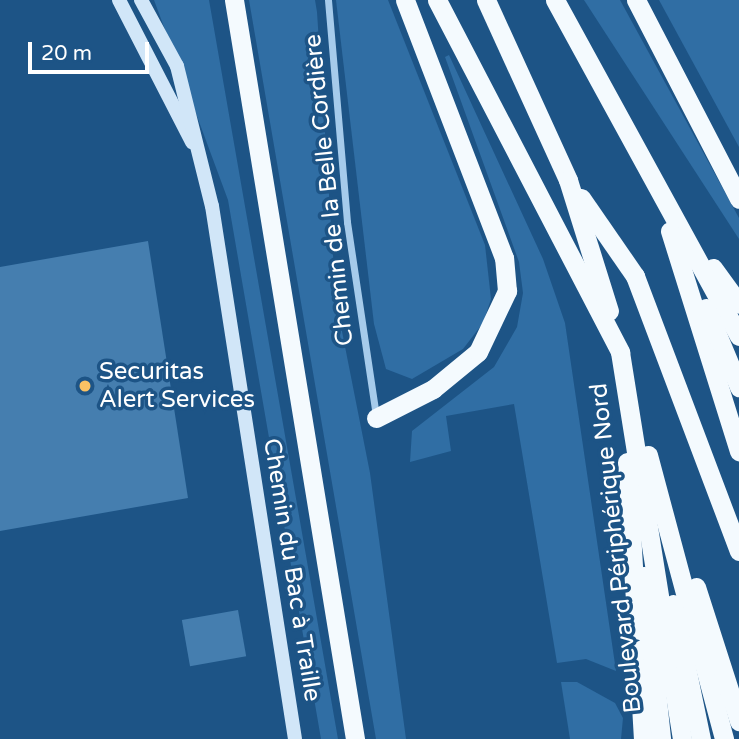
<!DOCTYPE html>
<meta charset="utf-8">
<style>
body{margin:0}
#map{position:relative;width:739px;height:739px;overflow:hidden;background:#1d5486;font-family:"Varela Round",sans-serif}
div>[style]{position:absolute}
[style*='--x']{left:calc(var(--x)*1px);top:calc(var(--y)*1px);width:calc(var(--w)*1px);rotate:calc(var(--a)*1deg)}
.green>*{inset:0;background:#306ea4}
.building>*{inset:0;background:#457eaf;transform-origin:0 0}
.minor>*{height:7px;margin:-3.5px;padding:0 3.5px;transform-origin:3.5px;border-radius:3.5px;background:#a6cbeb}
.secondary>*{height:14px;margin:-7px;padding:0 7px;transform-origin:7px;border-radius:7px;background:#d1e6f8}
.trunk>*{height:19px;margin:-9.5px;padding:0 9.5px;transform-origin:9.5px;border-radius:9.5px;background:#f4fafe}
.dots>*{width:19px;height:19px;translate:-50% -50%;box-sizing:border-box;border:4px solid #1d5486;border-radius:50%}
span{translate:-50% -50%;white-space:nowrap;text-align:center;line-height:1.15;-webkit-text-stroke:7px #1d5486;paint-order:stroke}
.street-label{font-size:24px;color:#fff}
.poi-label{font-size:24px;color:#fff}
.left{translate:0 -50%;text-align:left}
.scale{position:absolute;left:28px;top:42px;width:121px;height:32px;box-sizing:border-box;border:4px solid #fff;border-top:0;padding-left:9px;font-size:21px;line-height:24px;white-space:nowrap;color:#fff;-webkit-text-stroke:5px #1d5486;paint-order:stroke}
</style>
<div id="map">
<div class="green">
<i style="clip-path:polygon(154px 0,209px 0,338px 739px,321px 739px,228px 200px)"></i>
<i style="clip-path:polygon(249px 0,315px 0,317px 12px,336px 301px,370px 473px,406px 739px,376px 739px)"></i>
<i style="clip-path:polygon(336px 0,388px 0,485px 245px,491px 299px,483px 323px,463px 349px,412px 379px,386px 369px,374px 324px)"></i>
<i style="clip-path:polygon(584px 0,620px 0,739px 218px,739px 239px)"></i>
<i style="clip-path:polygon(659px 0,739px 0,739px 147px)"></i>
<i style="clip-path:polygon(449px 55px,543px 259px,565px 323px,616px 671px,586px 659px,557px 663px,514px 404px,446px 416px,451px 451px,410px 462px,412px 431px,494px 367px,517px 327px,523px 293px,519px 262px,445px 57px)"></i>
<i style="clip-path:polygon(561px 682px,577px 682px,615px 703px,623px 718px,621px 739px,570px 739px)"></i>
</div>
<div class="building">
<i style="clip-path:polygon(148px 241px,188px 498px,0 531px,0 267px)"></i>
<i style="left:238px;top:610px;width:47px;height:57px;rotate:80deg"></i>
</div>
<div class="minor">
<i style="--x:328;--y:0;--w:223;--a:85.1"></i>
<i style="--x:347;--y:222;--w:197;--a:81.5"></i>
</div>
<div class="secondary">
<i style="--x:119;--y:0;--w:160;--a:62.8"></i>
<i style="--x:141;--y:0;--w:75;--a:61.4"></i>
<i style="--x:177;--y:66;--w:144;--a:76"></i>
<i style="--x:212;--y:206;--w:539;--a:81.15"></i>
</div>
<div class="trunk">
<i style="--x:234;--y:0;--w:749;--a:80.7"></i>
<i style="--x:437;--y:0;--w:397;--a:62.5"></i>
<i style="--x:620;--y:352;--w:392;--a:80.9"></i>
<i style="--x:486;--y:0;--w:198;--a:65.5"></i>
<i style="--x:568;--y:180;--w:137;--a:72.6"></i>
<i style="--x:555;--y:0;--w:383;--a:61.3"></i>
<i style="--x:636;--y:0;--w:224;--a:62.6"></i>
<i style="--x:581;--y:198;--w:95;--a:55.3"></i>
<i style="--x:635;--y:276;--w:294;--a:69.3"></i>
<i style="--x:670;--y:231;--w:231;--a:72.6"></i>
<i style="--x:713;--y:268;--w:44;--a:54.2"></i>
<i style="--x:706;--y:308;--w:86;--a:67.3"></i>
<i style="--x:376;--y:418;--w:64;--a:-27"></i>
<i style="--x:433;--y:389;--w:58;--a:-39.4"></i>
<i style="--x:478;--y:352;--w:68;--a:-64.6"></i>
<i style="--x:507;--y:291;--w:33;--a:-95"></i>
<i style="--x:504;--y:258;--w:276;--a:-111"></i>
<i style="--x:648;--y:455;--w:294;--a:75"></i>
<i style="--x:627;--y:462;--w:277;--a:86.7"></i>
<i style="--x:644;--y:576;--w:164;--a:84"></i>
<i style="--x:696;--y:587;--w:141;--a:72.2"></i>
<i style="--x:673;--y:604;--w:138;--a:78.3"></i>
</div>
<div class="dots">
<i style="left:85px;top:386px;background:#fbc264"></i>
</div>
<div class="street-label">
<span style="left:329px;top:190px;rotate:-96deg">Chemin de la Belle Cordière</span>
<span style="left:616px;top:548px;rotate:-96deg">Boulevard Périphérique Nord</span>
<span style="left:292px;top:570px;rotate:81deg">Chemin du Bac à Traille</span>
</div>
<div class="poi-label">
<span class="left" style="left:99px;top:386px">Securitas<br>Alert Services</span>
</div>
<div class="scale">20 m</div>
</div>
